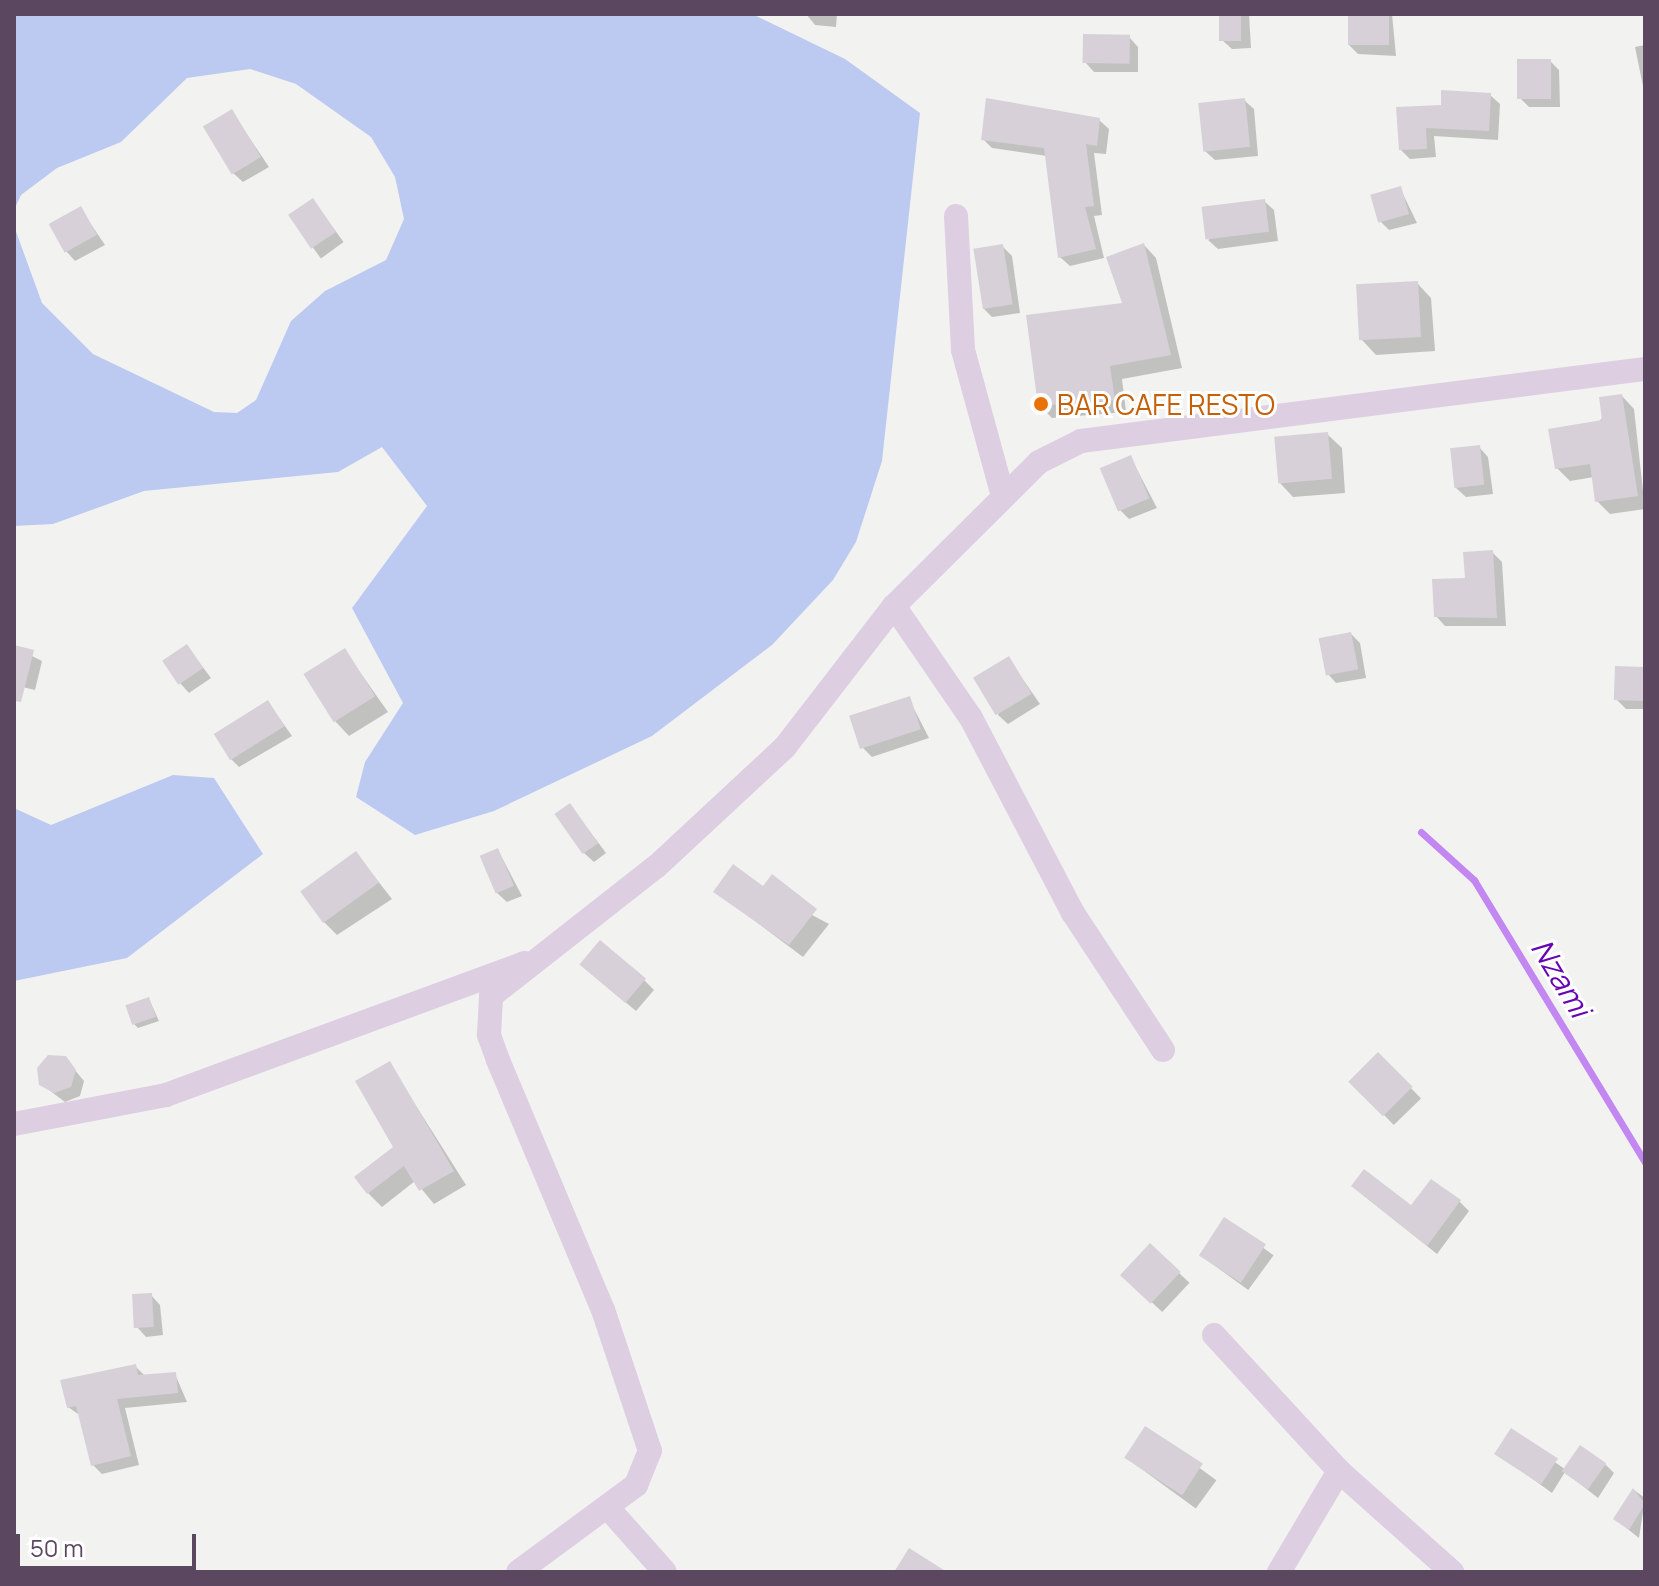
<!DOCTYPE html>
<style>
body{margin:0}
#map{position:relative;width:1659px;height:1586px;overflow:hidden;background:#f2f3f0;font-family:Manrope,sans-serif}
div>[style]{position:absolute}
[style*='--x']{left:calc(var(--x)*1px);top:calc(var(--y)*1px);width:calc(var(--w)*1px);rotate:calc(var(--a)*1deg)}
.green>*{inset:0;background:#bccaf2}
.shadow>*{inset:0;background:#0003;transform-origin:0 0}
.stream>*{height:7px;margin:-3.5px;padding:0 3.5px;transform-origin:3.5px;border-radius:3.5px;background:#c387f1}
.building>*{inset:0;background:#d7d0d8;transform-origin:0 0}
.street>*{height:24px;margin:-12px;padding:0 12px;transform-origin:12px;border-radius:12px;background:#ddcee1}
.dots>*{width:22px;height:22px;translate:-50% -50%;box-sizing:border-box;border:4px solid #fff;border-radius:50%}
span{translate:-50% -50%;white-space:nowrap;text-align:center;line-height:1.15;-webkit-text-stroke:6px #fff;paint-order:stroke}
.food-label{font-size:28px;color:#c56008}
.left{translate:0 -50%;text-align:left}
.water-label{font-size:30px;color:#6704b4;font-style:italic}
.frame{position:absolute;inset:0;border:16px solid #5b475f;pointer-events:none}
.scale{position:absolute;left:16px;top:1534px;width:180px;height:36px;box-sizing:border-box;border:4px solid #5b475f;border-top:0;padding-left:10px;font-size:24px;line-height:28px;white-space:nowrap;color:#5b475f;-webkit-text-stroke:6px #fff;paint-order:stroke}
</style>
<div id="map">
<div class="green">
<i style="clip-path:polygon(14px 14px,752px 14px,845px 59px,920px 113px,882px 461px,856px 542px,833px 580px,772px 645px,652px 736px,494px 811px,415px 835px,356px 797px,365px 762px,403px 703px,352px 608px,427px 506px,382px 447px,338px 472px,144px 491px,53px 524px,14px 526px,14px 226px,42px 303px,93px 354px,214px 412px,237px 413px,256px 400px,291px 321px,325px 291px,386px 260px,404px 219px,395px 177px,371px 137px,296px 84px,250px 69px,187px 78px,121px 142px,57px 168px,21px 195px,14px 210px)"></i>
<i style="clip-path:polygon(173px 775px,214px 778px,263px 854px,127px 958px,14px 981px,14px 808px,51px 825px)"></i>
</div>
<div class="shadow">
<i style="clip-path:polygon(806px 14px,837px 14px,836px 27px,815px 25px)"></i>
<i style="clip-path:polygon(1221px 14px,1249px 14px,1251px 48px,1232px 49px,1222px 40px)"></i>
<i style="clip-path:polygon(1350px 14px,1392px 14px,1396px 56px,1358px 54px,1348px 44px)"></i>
<i style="clip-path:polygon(1129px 37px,1138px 47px,1138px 72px,1094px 72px,1085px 62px)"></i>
<i style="clip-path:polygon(1645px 45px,1645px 96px,1635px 47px)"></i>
<i style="clip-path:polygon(1550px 61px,1559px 70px,1560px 107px,1529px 107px,1520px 98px)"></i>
<i style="clip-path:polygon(1490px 95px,1500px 104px,1498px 140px,1434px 136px,1436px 157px,1410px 159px,1401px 150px,1443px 107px)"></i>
<i style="clip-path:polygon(1244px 100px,1254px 109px,1258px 156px,1215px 160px,1205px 151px)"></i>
<i style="clip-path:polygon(232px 112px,269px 167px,243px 182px,233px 173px)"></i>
<i style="clip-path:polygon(1099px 120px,1109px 129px,1106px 154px,1094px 153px,1102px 215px,1094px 216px,1104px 258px,1070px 266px,1060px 257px,1047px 156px,992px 148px,983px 139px)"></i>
<i style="clip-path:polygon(1400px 188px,1417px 223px,1389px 230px,1380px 221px)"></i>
<i style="left:313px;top:200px;width:52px;height:28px;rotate:54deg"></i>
<i style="clip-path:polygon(1264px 201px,1274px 210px,1278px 241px,1218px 249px,1208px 240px)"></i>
<i style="clip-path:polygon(80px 208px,105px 245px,75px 261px,66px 251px)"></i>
<i style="clip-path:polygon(1144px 245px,1156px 258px,1182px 368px,1122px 379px,1126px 412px,1052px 418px,1039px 405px,1125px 305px)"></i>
<i style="clip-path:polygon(1002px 246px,1012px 256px,1020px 313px,992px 317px,983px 308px)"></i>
<i style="clip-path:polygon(1417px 283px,1431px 298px,1435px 351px,1376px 355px,1362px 340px)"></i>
<i style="clip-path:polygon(1622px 396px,1634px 409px,1645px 509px,1610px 514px,1597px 501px,1594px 477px,1570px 481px,1557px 468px)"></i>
<i style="clip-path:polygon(1327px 434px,1342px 448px,1345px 493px,1293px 497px,1279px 482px)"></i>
<i style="clip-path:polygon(1479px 447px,1488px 457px,1493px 494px,1466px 497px,1456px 488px)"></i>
<i style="clip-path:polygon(1131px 458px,1157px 508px,1129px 519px,1119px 509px)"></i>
<i style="clip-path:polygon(1492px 552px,1502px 562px,1506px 626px,1445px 626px,1436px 616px)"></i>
<i style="clip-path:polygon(1351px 634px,1360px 643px,1366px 678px,1336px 683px,1327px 673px)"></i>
<i style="clip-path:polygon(187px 646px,211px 678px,189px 693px,180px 683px)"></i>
<i style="clip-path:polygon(14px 647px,42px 661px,35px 690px,14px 685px)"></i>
<i style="clip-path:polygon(345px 651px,388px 712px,349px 736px,335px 721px)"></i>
<i style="clip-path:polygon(1009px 659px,1040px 704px,1008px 724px,998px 715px)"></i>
<i style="clip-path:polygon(1645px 669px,1645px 709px,1626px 709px,1616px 699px)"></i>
<i style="clip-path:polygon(909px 699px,929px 738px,872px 757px,863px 748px)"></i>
<i style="clip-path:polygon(268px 702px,292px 736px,239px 767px,230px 758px)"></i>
<i style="clip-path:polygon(570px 805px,606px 853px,594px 862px,584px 853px)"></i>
<i style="clip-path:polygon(498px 850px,522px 896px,507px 902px,497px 893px)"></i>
<i style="clip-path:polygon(356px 853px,392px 899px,337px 935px,323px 921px)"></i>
<i style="clip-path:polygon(763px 889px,829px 924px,803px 957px,716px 892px)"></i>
<i style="clip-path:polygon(591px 973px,644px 980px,654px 990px,636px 1011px)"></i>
<i style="clip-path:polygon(149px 999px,159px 1021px,138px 1028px,134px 1024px)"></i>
<i style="left:1378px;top:1054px;width:62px;height:38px;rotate:46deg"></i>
<i style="clip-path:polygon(65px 1058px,84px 1081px,80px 1096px,65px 1102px,41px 1084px)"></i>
<i style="clip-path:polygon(389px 1063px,466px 1185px,434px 1204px,415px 1181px,382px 1207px,368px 1193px,395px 1147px)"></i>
<i style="clip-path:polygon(1363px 1195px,1412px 1208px,1459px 1201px,1469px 1211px,1437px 1254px)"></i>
<i style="left:1225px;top:1220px;width:60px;height:43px;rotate:36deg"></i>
<i style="left:1150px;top:1246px;width:54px;height:40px;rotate:43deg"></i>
<i style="clip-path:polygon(151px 1295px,160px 1305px,163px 1335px,146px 1337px,137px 1327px)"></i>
<i style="clip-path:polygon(136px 1367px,145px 1376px,175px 1374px,187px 1402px,125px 1408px,139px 1465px,102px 1474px,93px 1465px,81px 1416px,68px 1407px)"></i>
<i style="left:1146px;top:1429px;width:87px;height:35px;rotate:36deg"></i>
<i style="clip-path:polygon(1512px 1431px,1566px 1470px,1605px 1464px,1614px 1473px,1598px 1498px,1565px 1472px,1552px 1493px,1497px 1453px)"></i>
<i style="clip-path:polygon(1634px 1490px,1645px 1498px,1639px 1538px,1615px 1519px)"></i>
</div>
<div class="stream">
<i style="--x:1421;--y:832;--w:72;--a:42.2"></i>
<i style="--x:1474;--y:880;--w:330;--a:58.8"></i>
</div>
<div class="building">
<i style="left:1219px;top:14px;width:22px;height:27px"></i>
<i style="left:1348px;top:14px;width:41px;height:31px"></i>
<i style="left:1083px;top:34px;width:47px;height:29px;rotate:1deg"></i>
<i style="left:1517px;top:59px;width:34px;height:40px"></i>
<i style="clip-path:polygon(1441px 90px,1491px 93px,1489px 131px,1426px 128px,1427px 149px,1399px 150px,1396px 107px,1441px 105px)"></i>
<i style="clip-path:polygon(986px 98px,1100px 118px,1097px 146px,1086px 144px,1094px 206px,1085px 207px,1096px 249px,1058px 258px,1044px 148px,981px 140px)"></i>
<i style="left:1245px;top:98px;width:49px;height:47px;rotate:84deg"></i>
<i style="left:232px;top:109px;width:56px;height:34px;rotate:59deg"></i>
<i style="left:1401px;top:186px;width:29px;height:32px;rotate:74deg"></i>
<i style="left:313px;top:198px;width:41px;height:30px;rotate:56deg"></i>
<i style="left:1265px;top:199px;width:33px;height:64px;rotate:83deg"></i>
<i style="left:81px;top:206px;width:33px;height:37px;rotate:61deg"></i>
<i style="clip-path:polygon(1144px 243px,1171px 355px,1110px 366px,1115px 400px,1038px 406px,1026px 315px,1122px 303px,1106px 257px)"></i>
<i style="left:1003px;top:244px;width:61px;height:30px;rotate:81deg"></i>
<i style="left:1418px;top:281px;width:56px;height:62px;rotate:87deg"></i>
<i style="clip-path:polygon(1622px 394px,1638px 496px,1595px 502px,1590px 464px,1555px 469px,1548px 429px,1602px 420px,1599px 397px)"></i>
<i style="left:1328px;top:432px;width:47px;height:54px;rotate:85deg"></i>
<i style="left:1480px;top:445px;width:40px;height:30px;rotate:84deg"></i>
<i style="left:1131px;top:455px;width:47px;height:34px;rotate:67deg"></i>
<i style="clip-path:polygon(1493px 550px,1497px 618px,1434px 617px,1432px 579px,1465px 578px,1463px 552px)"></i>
<i style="left:1351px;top:632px;width:38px;height:33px;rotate:79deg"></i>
<i style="left:187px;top:644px;width:29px;height:30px;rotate:56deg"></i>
<i style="clip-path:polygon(14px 645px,34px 650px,21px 702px,14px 701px)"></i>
<i style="left:345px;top:648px;width:57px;height:49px;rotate:58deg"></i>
<i style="left:1009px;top:656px;width:44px;height:42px;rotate:59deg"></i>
<i style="left:1615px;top:666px;width:30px;height:34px;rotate:2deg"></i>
<i style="left:910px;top:696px;width:35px;height:64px;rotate:72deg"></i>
<i style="left:268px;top:700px;width:31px;height:64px;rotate:58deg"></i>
<i style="left:570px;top:803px;width:49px;height:19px;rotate:55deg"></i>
<i style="left:498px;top:848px;width:41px;height:20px;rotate:67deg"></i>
<i style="left:356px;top:851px;width:39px;height:69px;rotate:54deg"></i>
<i style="clip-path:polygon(733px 864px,763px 886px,772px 874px,817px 909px,789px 945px,713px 892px)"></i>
<i style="left:600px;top:940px;width:60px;height:32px;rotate:40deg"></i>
<i style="left:149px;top:997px;width:21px;height:25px;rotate:71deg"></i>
<i style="left:1378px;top:1052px;width:49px;height:42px;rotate:45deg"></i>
<i style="clip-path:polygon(48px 1055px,66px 1056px,76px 1070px,71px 1087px,54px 1093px,39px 1085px,37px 1068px)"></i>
<i style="clip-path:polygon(390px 1061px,454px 1171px,419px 1191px,404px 1166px,367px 1194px,354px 1177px,393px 1147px,355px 1081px)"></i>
<i style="clip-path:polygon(1364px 1169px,1411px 1205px,1431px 1179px,1461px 1200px,1427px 1246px,1351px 1186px)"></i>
<i style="left:1224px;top:1217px;width:50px;height:46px;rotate:33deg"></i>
<i style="left:1150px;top:1243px;width:42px;height:44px;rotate:43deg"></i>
<i style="left:152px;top:1293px;width:34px;height:20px;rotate:87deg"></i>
<i style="clip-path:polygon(136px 1364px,138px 1375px,176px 1372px,178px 1393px,117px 1399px,131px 1456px,91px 1466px,76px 1406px,67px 1408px,60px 1380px)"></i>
<i style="left:1145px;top:1426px;width:69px;height:38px;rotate:33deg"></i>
<i style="left:1511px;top:1428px;width:56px;height:31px;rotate:33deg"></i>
<i style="left:1580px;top:1445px;width:32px;height:32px;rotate:35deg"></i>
<i style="clip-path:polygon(1633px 1488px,1645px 1504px,1629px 1530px,1613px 1519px)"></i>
<i style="clip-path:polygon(909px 1548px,947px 1572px,894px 1572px)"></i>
</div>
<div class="street">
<i style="--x:956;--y:216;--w:134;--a:87"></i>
<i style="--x:963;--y:350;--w:148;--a:74.7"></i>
<i style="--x:894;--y:606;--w:136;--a:55.5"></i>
<i style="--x:971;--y:718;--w:220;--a:62.4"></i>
<i style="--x:1073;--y:913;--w:164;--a:56.7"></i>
<i style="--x:14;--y:1124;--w:155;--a:-10.8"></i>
<i style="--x:166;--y:1095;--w:382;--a:-20.2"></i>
<i style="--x:1214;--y:1335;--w:185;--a:47.4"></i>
<i style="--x:609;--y:1509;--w:84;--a:48.4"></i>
<i style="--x:518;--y:1572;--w:147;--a:-36.4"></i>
<i style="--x:636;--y:1485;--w:37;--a:-68"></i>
<i style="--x:650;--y:1451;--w:149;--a:-108.4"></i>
<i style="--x:603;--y:1310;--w:271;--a:-112.8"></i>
<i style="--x:498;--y:1060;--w:27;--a:-110"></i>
<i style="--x:489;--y:1035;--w:39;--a:-87"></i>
<i style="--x:491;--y:996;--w:211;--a:-38.1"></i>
<i style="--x:657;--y:866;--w:175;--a:-42.9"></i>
<i style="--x:785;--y:747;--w:178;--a:-52.3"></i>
<i style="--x:894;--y:606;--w:204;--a:-44.8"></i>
<i style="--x:1039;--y:462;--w:47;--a:-26.6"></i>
<i style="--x:1081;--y:441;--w:569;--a:-7.28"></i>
<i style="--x:1279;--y:1572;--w:117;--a:-59.3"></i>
<i style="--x:1339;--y:1471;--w:152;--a:41.8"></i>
</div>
<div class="dots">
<i style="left:1041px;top:404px;background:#e8710a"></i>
</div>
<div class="food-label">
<span class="left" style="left:1057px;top:404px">BAR CAFE RESTO</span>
</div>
<div class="water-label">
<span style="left:1561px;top:978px;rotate:59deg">Nzami</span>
</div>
<div class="frame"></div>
<div class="scale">50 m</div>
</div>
